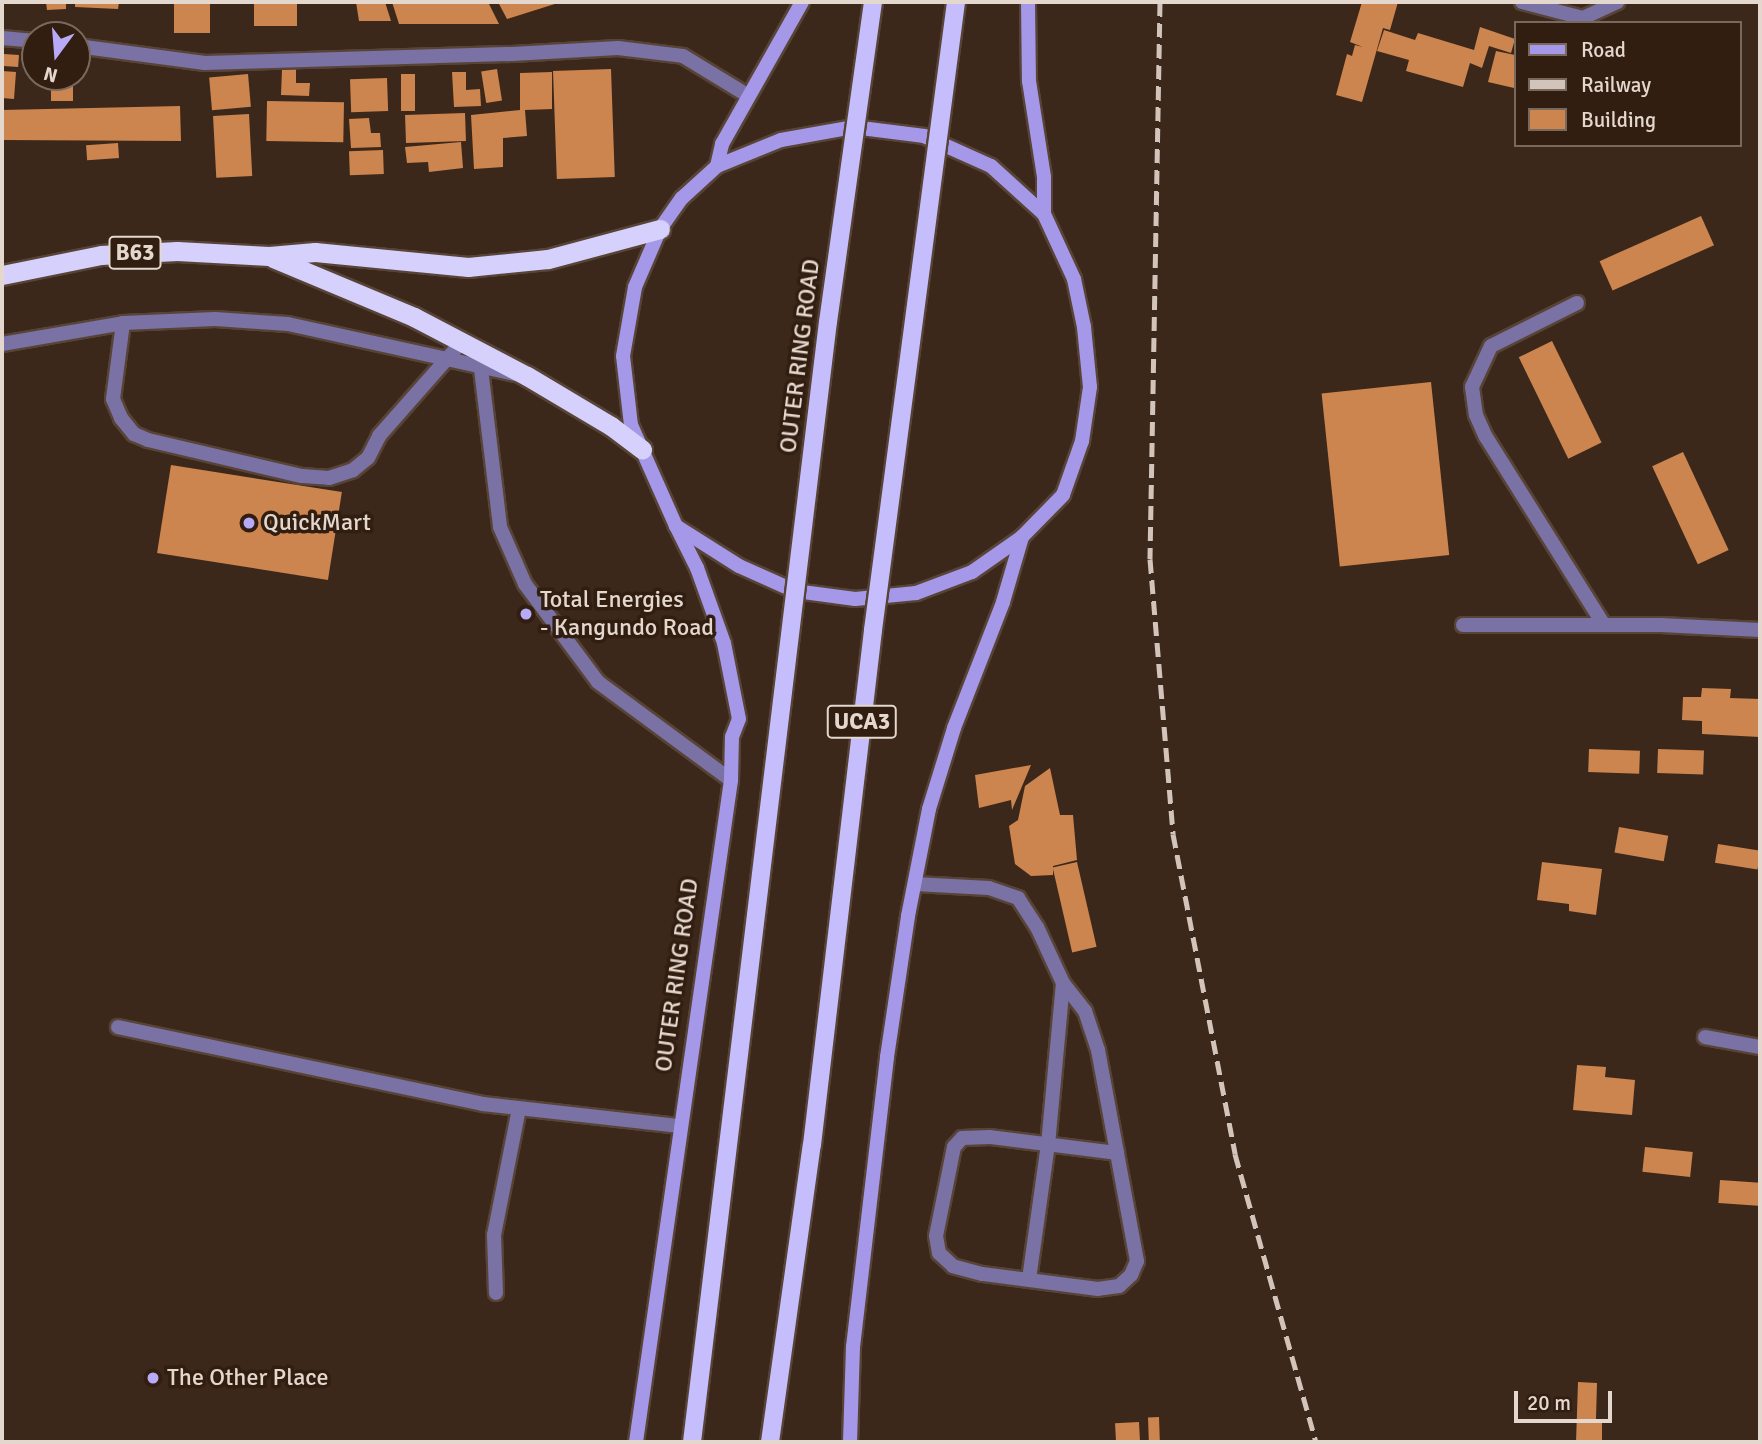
<!DOCTYPE html>
<style>
body{margin:0}
#map{position:relative;width:1762px;height:1444px;overflow:hidden;background:#3c281a;font-family:Signika,sans-serif}
div>[style]{position:absolute}
[style*='--x']{left:calc(var(--x)*1px);top:calc(var(--y)*1px);width:calc(var(--w)*1px);rotate:calc(var(--a)*1deg)}
.building>*{inset:0;background:#cc854f;transform-origin:0 0}
.roads{filter:drop-shadow(2px 0 #574437) drop-shadow(-2px 0 #574437) drop-shadow(0 2px #574437) drop-shadow(0 -2px #574437)}
.service>*{height:14px;margin:-7px;padding:0 7px;transform-origin:7px;border-radius:7px;background:#7a72a5}
.minor>*{height:14px;margin:-7px;padding:0 7px;transform-origin:7px;border-radius:7px;background:#7a72a5}
.secondary>*{height:14px;margin:-7px;padding:0 7px;transform-origin:7px;border-radius:7px;background:#a598e9}
.trunk>*{height:19px;margin:-9.5px;padding:0 9.5px;transform-origin:9.5px;border-radius:9.5px;background:#d6d0fc}
.rail>*{height:5px;margin-top:-2.5px;transform-origin:0;background:repeating-linear-gradient(90deg,#d2c4bb 0 14px,transparent 0 21px)}
.bridges{filter:drop-shadow(2px 0 #574437) drop-shadow(-2px 0 #574437) drop-shadow(0 2px #574437) drop-shadow(0 -2px #574437)}
.primary-bridge>*{height:18px;margin:-9px;padding:0 9px;transform-origin:9px;border-radius:9px;background:#c6bdfc}
.dots>*{width:19px;height:19px;translate:-50% -50%;box-sizing:border-box;border:4px solid #311e10;border-radius:50%}
span{translate:-50% -50%;white-space:nowrap;text-align:center;line-height:1.15;-webkit-text-stroke:7px #311e10;paint-order:stroke}
.shield-label span{padding:2px 5px;background:#311e10;border:2px solid;border-radius:5px;-webkit-text-stroke-width:0}
.shield-label{font-size:23px;color:#e4d7ce;font-weight:700}
.street-label{font-size:24px;color:#e4d7ce}
.poi-label{font-size:24px;color:#e4d7ce}
.left{translate:0 -50%;text-align:left}
.frame{position:absolute;inset:0;border:4px solid #e4d7ce;pointer-events:none}
.legend{position:absolute;left:1514px;top:21px;width:228px;height:126px;box-sizing:border-box;background:#311e10;border:2px solid #79685c;margin:0;padding:9px 12px;list-style:none;font-size:21px;color:#e4d7ce}
.legend li{display:flex;align-items:center;gap:14px;height:35px}
.legend b{width:35px;border:2px solid #79685c}
.north{position:absolute;left:21px;top:21px;width:70px;height:70px;box-sizing:border-box;background:#311e10;border:2px solid #79685c;border-radius:50%;rotate:196deg;font-size:19px;font-weight:700;line-height:28px;text-align:center;color:#e4d7ce}
.north::after{content:'';display:block;margin:auto;width:24px;height:32px;background:#b7abf8;clip-path:polygon(50% 0,100% 100%,50% 72%,0 100%)}
.scale{position:absolute;left:1514px;top:1391px;width:98px;height:32px;box-sizing:border-box;border:4px solid #e4d7ce;border-top:0;padding-left:9px;font-size:21px;line-height:24px;white-space:nowrap;color:#e4d7ce;-webkit-text-stroke:5px #311e10;paint-order:stroke}
</style>
<div id="map">
<div class="building">
<i style="clip-path:polygon(46px 2px,66px 2px,66px 9px,47px 10px)"></i>
<i style="clip-path:polygon(75px 2px,119px 2px,118px 9px,75px 7px)"></i>
<i style="left:174px;top:2px;width:36px;height:31px"></i>
<i style="left:254px;top:2px;width:43px;height:24px"></i>
<i style="clip-path:polygon(356px 2px,385px 2px,391px 21px,359px 21px)"></i>
<i style="clip-path:polygon(392px 2px,488px 2px,499px 24px,399px 24px)"></i>
<i style="clip-path:polygon(498px 2px,561px 2px,507px 19px)"></i>
<i style="clip-path:polygon(1362px 2px,1398px 2px,1390px 30px,1383px 28px,1362px 102px,1336px 95px,1347px 54px,1352px 56px,1355px 45px,1363px 47px,1350px 42px)"></i>
<i style="clip-path:polygon(1480px 27px,1515px 39px,1511px 53px,1489px 46px,1482px 68px,1470px 63px,1463px 87px,1406px 71px,1409px 60px,1377px 51px,1384px 30px,1415px 40px,1418px 33px,1474px 50px)"></i>
<i style="clip-path:polygon(1496px 51px,1515px 55px,1514px 88px,1488px 82px)"></i>
<i style="left:4px;top:54px;width:15px;height:12px;rotate:4deg"></i>
<i style="clip-path:polygon(282px 69px,296px 69px,296px 83px,310px 83px,309px 96px,281px 95px)"></i>
<i style="left:497px;top:69px;width:32px;height:16px;rotate:81deg"></i>
<i style="left:611px;top:69px;width:108px;height:58px;rotate:88deg"></i>
<i style="clip-path:polygon(2px 71px,16px 72px,14px 99px,2px 98px)"></i>
<i style="clip-path:polygon(452px 72px,466px 72px,466px 90px,480px 89px,481px 106px,454px 107px)"></i>
<i style="clip-path:polygon(552px 72px,552px 109px,525px 110px,527px 136px,503px 138px,503px 167px,474px 169px,471px 115px,520px 110px,520px 73px)"></i>
<i style="left:248px;top:74px;width:33px;height:39px;rotate:85deg"></i>
<i style="left:401px;top:74px;width:14px;height:37px"></i>
<i style="left:51px;top:77px;width:22px;height:24px"></i>
<i style="left:387px;top:78px;width:33px;height:37px;rotate:88deg"></i>
<i style="left:267px;top:101px;width:77px;height:40px;rotate:1deg"></i>
<i style="clip-path:polygon(180px 106px,181px 141px,2px 140px,2px 110px)"></i>
<i style="left:465px;top:113px;width:28px;height:60px;rotate:88deg"></i>
<i style="left:249px;top:114px;width:62px;height:36px;rotate:87deg"></i>
<i style="clip-path:polygon(369px 118px,371px 133px,380px 133px,381px 147px,351px 148px,349px 119px)"></i>
<i style="clip-path:polygon(461px 142px,463px 168px,429px 172px,428px 162px,407px 163px,405px 147px)"></i>
<i style="left:118px;top:143px;width:15px;height:32px;rotate:86deg"></i>
<i style="left:383px;top:150px;width:24px;height:34px;rotate:88deg"></i>
<i style="left:1701px;top:216px;width:32px;height:111px;rotate:66deg"></i>
<i style="left:1552px;top:341px;width:113px;height:37px;rotate:64deg"></i>
<i style="left:1431px;top:382px;width:174px;height:110px;rotate:84deg"></i>
<i style="left:1683px;top:452px;width:108px;height:34px;rotate:65deg"></i>
<i style="left:171px;top:465px;width:173px;height:89px;rotate:9deg"></i>
<i style="clip-path:polygon(1702px 688px,1731px 689px,1730px 698px,1760px 699px,1760px 737px,1702px 734px,1702px 721px,1682px 720px,1683px 697px,1701px 697px)"></i>
<i style="left:1589px;top:749px;width:51px;height:23px;rotate:2deg"></i>
<i style="left:1658px;top:749px;width:46px;height:24px;rotate:2deg"></i>
<i style="clip-path:polygon(1031px 765px,1012px 810px,1011px 800px,979px 808px,975px 775px)"></i>
<i style="clip-path:polygon(1050px 768px,1060px 815px,1073px 815px,1077px 860px,1053px 866px,1053px 875px,1031px 876px,1015px 864px,1009px 826px,1018px 820px,1025px 786px)"></i>
<i style="left:1619px;top:827px;width:50px;height:26px;rotate:10deg"></i>
<i style="left:1718px;top:844px;width:43px;height:19px;rotate:9deg"></i>
<i style="left:1077px;top:862px;width:87px;height:25px;rotate:77deg"></i>
<i style="clip-path:polygon(1542px 862px,1602px 869px,1596px 915px,1569px 911px,1569px 904px,1537px 900px)"></i>
<i style="clip-path:polygon(1577px 1065px,1606px 1067px,1605px 1077px,1635px 1080px,1632px 1115px,1573px 1110px)"></i>
<i style="left:1645px;top:1147px;width:48px;height:25px;rotate:6deg"></i>
<i style="left:1720px;top:1180px;width:40px;height:23px;rotate:4deg"></i>
<i style="clip-path:polygon(1578px 1382px,1597px 1383px,1596px 1419px,1602px 1420px,1602px 1442px,1576px 1442px)"></i>
<i style="left:1159px;top:1417px;width:25px;height:11px;rotate:88deg"></i>
<i style="left:1139px;top:1422px;width:20px;height:24px;rotate:87deg"></i>
</div>
<div class="roads">
<div class="service">
<i style="--x:1577;--y:303;--w:96;--a:153.4"></i>
<i style="--x:1491;--y:346;--w:45;--a:114.9"></i>
<i style="--x:1472;--y:387;--w:28;--a:82"></i>
<i style="--x:1476;--y:415;--w:24;--a:66"></i>
<i style="--x:1486;--y:437;--w:222;--a:57.9"></i>
<i style="--x:123;--y:323;--w:77;--a:97.5"></i>
<i style="--x:113;--y:399;--w:21;--a:67"></i>
<i style="--x:121;--y:418;--w:21;--a:51"></i>
<i style="--x:134;--y:434;--w:15;--a:23"></i>
<i style="--x:148;--y:440;--w:158;--a:13.2"></i>
<i style="--x:302;--y:476;--w:27;--a:4"></i>
<i style="--x:329;--y:478;--w:25;--a:-18"></i>
<i style="--x:353;--y:470;--w:19;--a:-39"></i>
<i style="--x:368;--y:458;--w:25;--a:-63"></i>
<i style="--x:379;--y:436;--w:124;--a:-48.6"></i>
<i style="--x:484;--y:355;--w:14;--a:102"></i>
<i style="--x:481;--y:369;--w:159;--a:83.1"></i>
<i style="--x:500;--y:527;--w:62;--a:66.3"></i>
<i style="--x:525;--y:584;--w:122;--a:53.3"></i>
<i style="--x:598;--y:682;--w:165;--a:36.4"></i>
<i style="--x:915;--y:884;--w:74;--a:3.1"></i>
<i style="--x:989;--y:888;--w:31;--a:19"></i>
<i style="--x:1018;--y:898;--w:35;--a:57"></i>
<i style="--x:1037;--y:927;--w:62;--a:65.1"></i>
<i style="--x:1063;--y:983;--w:162;--a:95.3"></i>
<i style="--x:1048;--y:1144;--w:137;--a:98"></i>
<i style="--x:1063;--y:983;--w:36;--a:52"></i>
<i style="--x:1085;--y:1011;--w:41;--a:71.6"></i>
<i style="--x:1098;--y:1050;--w:105;--a:79.5"></i>
<i style="--x:1117;--y:1153;--w:110;--a:79.5"></i>
<i style="--x:1137;--y:1261;--w:15;--a:113"></i>
<i style="--x:1131;--y:1275;--w:16;--a:137"></i>
<i style="--x:1119;--y:1286;--w:21;--a:172"></i>
<i style="--x:1098;--y:1289;--w:117;--a:-172.6"></i>
<i style="--x:982;--y:1274;--w:30;--a:-165"></i>
<i style="--x:953;--y:1266;--w:19;--a:-137"></i>
<i style="--x:939;--y:1253;--w:17;--a:-100"></i>
<i style="--x:936;--y:1236;--w:91;--a:-78.6"></i>
<i style="--x:954;--y:1147;--w:12;--a:-48"></i>
<i style="--x:962;--y:1138;--w:28;--a:-2"></i>
<i style="--x:990;--y:1137;--w:128;--a:7.2"></i>
<i style="--x:118;--y:1027;--w:373;--a:11.9"></i>
<i style="--x:483;--y:1104;--w:198;--a:6.4"></i>
<i style="--x:496;--y:1293;--w:58;--a:-92"></i>
<i style="--x:494;--y:1235;--w:128;--a:-78.8"></i>
</div>
<div class="minor">
<i style="--x:1522;--y:2;--w:63;--a:14.7"></i>
<i style="--x:1583;--y:18;--w:38;--a:-25"></i>
<i style="--x:2;--y:38;--w:33;--a:5"></i>
<i style="--x:77;--y:46;--w:129;--a:7.6"></i>
<i style="--x:205;--y:63;--w:307;--a:-1.7"></i>
<i style="--x:512;--y:54;--w:106;--a:-3.2"></i>
<i style="--x:618;--y:48;--w:65;--a:7"></i>
<i style="--x:683;--y:56;--w:75;--a:31.4"></i>
<i style="--x:2;--y:344;--w:123;--a:-9.8"></i>
<i style="--x:123;--y:323;--w:92;--a:-2.5"></i>
<i style="--x:215;--y:319;--w:73;--a:3.9"></i>
<i style="--x:288;--y:324;--w:232;--a:12.4"></i>
<i style="--x:1463;--y:625;--w:198;--a:0"></i>
<i style="--x:1661;--y:625;--w:99;--a:2.9"></i>
<i style="--x:1705;--y:1037;--w:56;--a:10.3"></i>
</div>
<div class="secondary">
<i style="--x:1028;--y:2;--w:79;--a:89.3"></i>
<i style="--x:1029;--y:81;--w:97;--a:81.1"></i>
<i style="--x:1044;--y:177;--w:37;--a:90"></i>
<i style="--x:717;--y:166;--w:23;--a:-77"></i>
<i style="--x:722;--y:144;--w:163;--a:-60.6"></i>
<i style="--x:636;--y:1442;--w:669;--a:-81.83"></i>
<i style="--x:731;--y:780;--w:43;--a:-88.7"></i>
<i style="--x:732;--y:737;--w:19;--a:-69"></i>
<i style="--x:739;--y:719;--w:77;--a:-101.2"></i>
<i style="--x:724;--y:643;--w:80;--a:-109.8"></i>
<i style="--x:697;--y:568;--w:47;--a:-116.6"></i>
<i style="--x:676;--y:526;--w:111;--a:-114"></i>
<i style="--x:631;--y:425;--w:69;--a:-96.6"></i>
<i style="--x:623;--y:356;--w:70;--a:-80.1"></i>
<i style="--x:635;--y:287;--w:63;--a:-66.7"></i>
<i style="--x:660;--y:229;--w:38;--a:-55"></i>
<i style="--x:682;--y:198;--w:47;--a:-42.4"></i>
<i style="--x:717;--y:166;--w:69;--a:-22.1"></i>
<i style="--x:781;--y:140;--w:73;--a:-10.2"></i>
<i style="--x:853;--y:127;--w:72;--a:7.2"></i>
<i style="--x:924;--y:136;--w:73;--a:24.1"></i>
<i style="--x:991;--y:166;--w:72;--a:42.2"></i>
<i style="--x:1044;--y:214;--w:72;--a:65.2"></i>
<i style="--x:1074;--y:279;--w:49;--a:78.2"></i>
<i style="--x:1084;--y:327;--w:60;--a:84.3"></i>
<i style="--x:1090;--y:387;--w:55;--a:98.4"></i>
<i style="--x:1082;--y:441;--w:57;--a:109.4"></i>
<i style="--x:1063;--y:495;--w:59;--a:134.3"></i>
<i style="--x:1022;--y:537;--w:61;--a:145"></i>
<i style="--x:972;--y:572;--w:60;--a:159.4"></i>
<i style="--x:916;--y:593;--w:61;--a:174.4"></i>
<i style="--x:855;--y:599;--w:61;--a:-172.4"></i>
<i style="--x:795;--y:591;--w:61;--a:-155.9"></i>
<i style="--x:739;--y:566;--w:75;--a:-147.6"></i>
<i style="--x:850;--y:1442;--w:95;--a:-88.2"></i>
<i style="--x:853;--y:1347;--w:292;--a:-83.3"></i>
<i style="--x:887;--y:1057;--w:143;--a:-81.5"></i>
<i style="--x:908;--y:916;--w:109;--a:-78.9"></i>
<i style="--x:929;--y:809;--w:85;--a:-72.8"></i>
<i style="--x:954;--y:728;--w:135;--a:-68.7"></i>
<i style="--x:1003;--y:602;--w:68;--a:-73.7"></i>
</div>
<div class="trunk">
<i style="--x:273;--y:258;--w:153;--a:22.7"></i>
<i style="--x:414;--y:317;--w:127;--a:27.6"></i>
<i style="--x:527;--y:376;--w:98;--a:30.8"></i>
<i style="--x:611;--y:426;--w:39;--a:37"></i>
<i style="--x:2;--y:275;--w:101;--a:-11.4"></i>
<i style="--x:101;--y:255;--w:76;--a:-3"></i>
<i style="--x:177;--y:251;--w:92;--a:3.1"></i>
<i style="--x:269;--y:256;--w:46;--a:-5"></i>
<i style="--x:315;--y:252;--w:154;--a:5.6"></i>
<i style="--x:468;--y:267;--w:80;--a:-5.7"></i>
<i style="--x:548;--y:259;--w:116;--a:-15"></i>
</div>
</div>
<div class="rail">
<i style="--x:1160;--y:2;--w:557;--a:91.03"></i>
<i style="--x:1150;--y:559;--w:276;--a:85.2"></i>
<i style="--x:1173;--y:834;--w:326;--a:79"></i>
<i style="--x:1235;--y:1154;--w:299;--a:74.3"></i>
</div>
<div class="bridges">
<div class="primary-bridge">
<i style="--x:692;--y:1442;--w:1128;--a:-83.08"></i>
<i style="--x:828;--y:322;--w:323;--a:-82"></i>
<i style="--x:770;--y:1442;--w:300;--a:-82"></i>
<i style="--x:812;--y:1145;--w:519;--a:-83.24"></i>
<i style="--x:873;--y:630;--w:633;--a:-82.47"></i>
</div>
</div>
<div class="dots">
<i style="left:249px;top:523px;background:#b7abf8"></i>
<i style="left:526px;top:614px;background:#b7abf8"></i>
<i style="left:153px;top:1378px;background:#b7abf8"></i>
</div>
<div class="shield-label">
<span style="left:135px;top:253px">B63</span>
<span style="left:862px;top:722px">UCA3</span>
</div>
<div class="street-label">
<span style="left:800px;top:356px;rotate:-83deg">OUTER RING ROAD</span>
<span style="left:677px;top:975px;rotate:-82deg">OUTER RING ROAD</span>
</div>
<div class="poi-label">
<span class="left" style="left:263px;top:523px">QuickMart</span>
<span class="left" style="left:540px;top:614px">Total Energies<br>- Kangundo Road</span>
<span class="left" style="left:167px;top:1378px">The Other Place</span>
</div>
<div class="frame"></div>
<ul class="legend">
<li><b style="height:9px;background:#a598e9"></b>Road</li>
<li><b style="height:9px;background:#d2c4bb"></b>Railway</li>
<li><b style="height:19px;background:#cc854f"></b>Building</li>
</ul>
<div class="north">N</div>
<div class="scale">20 m</div>
</div>
